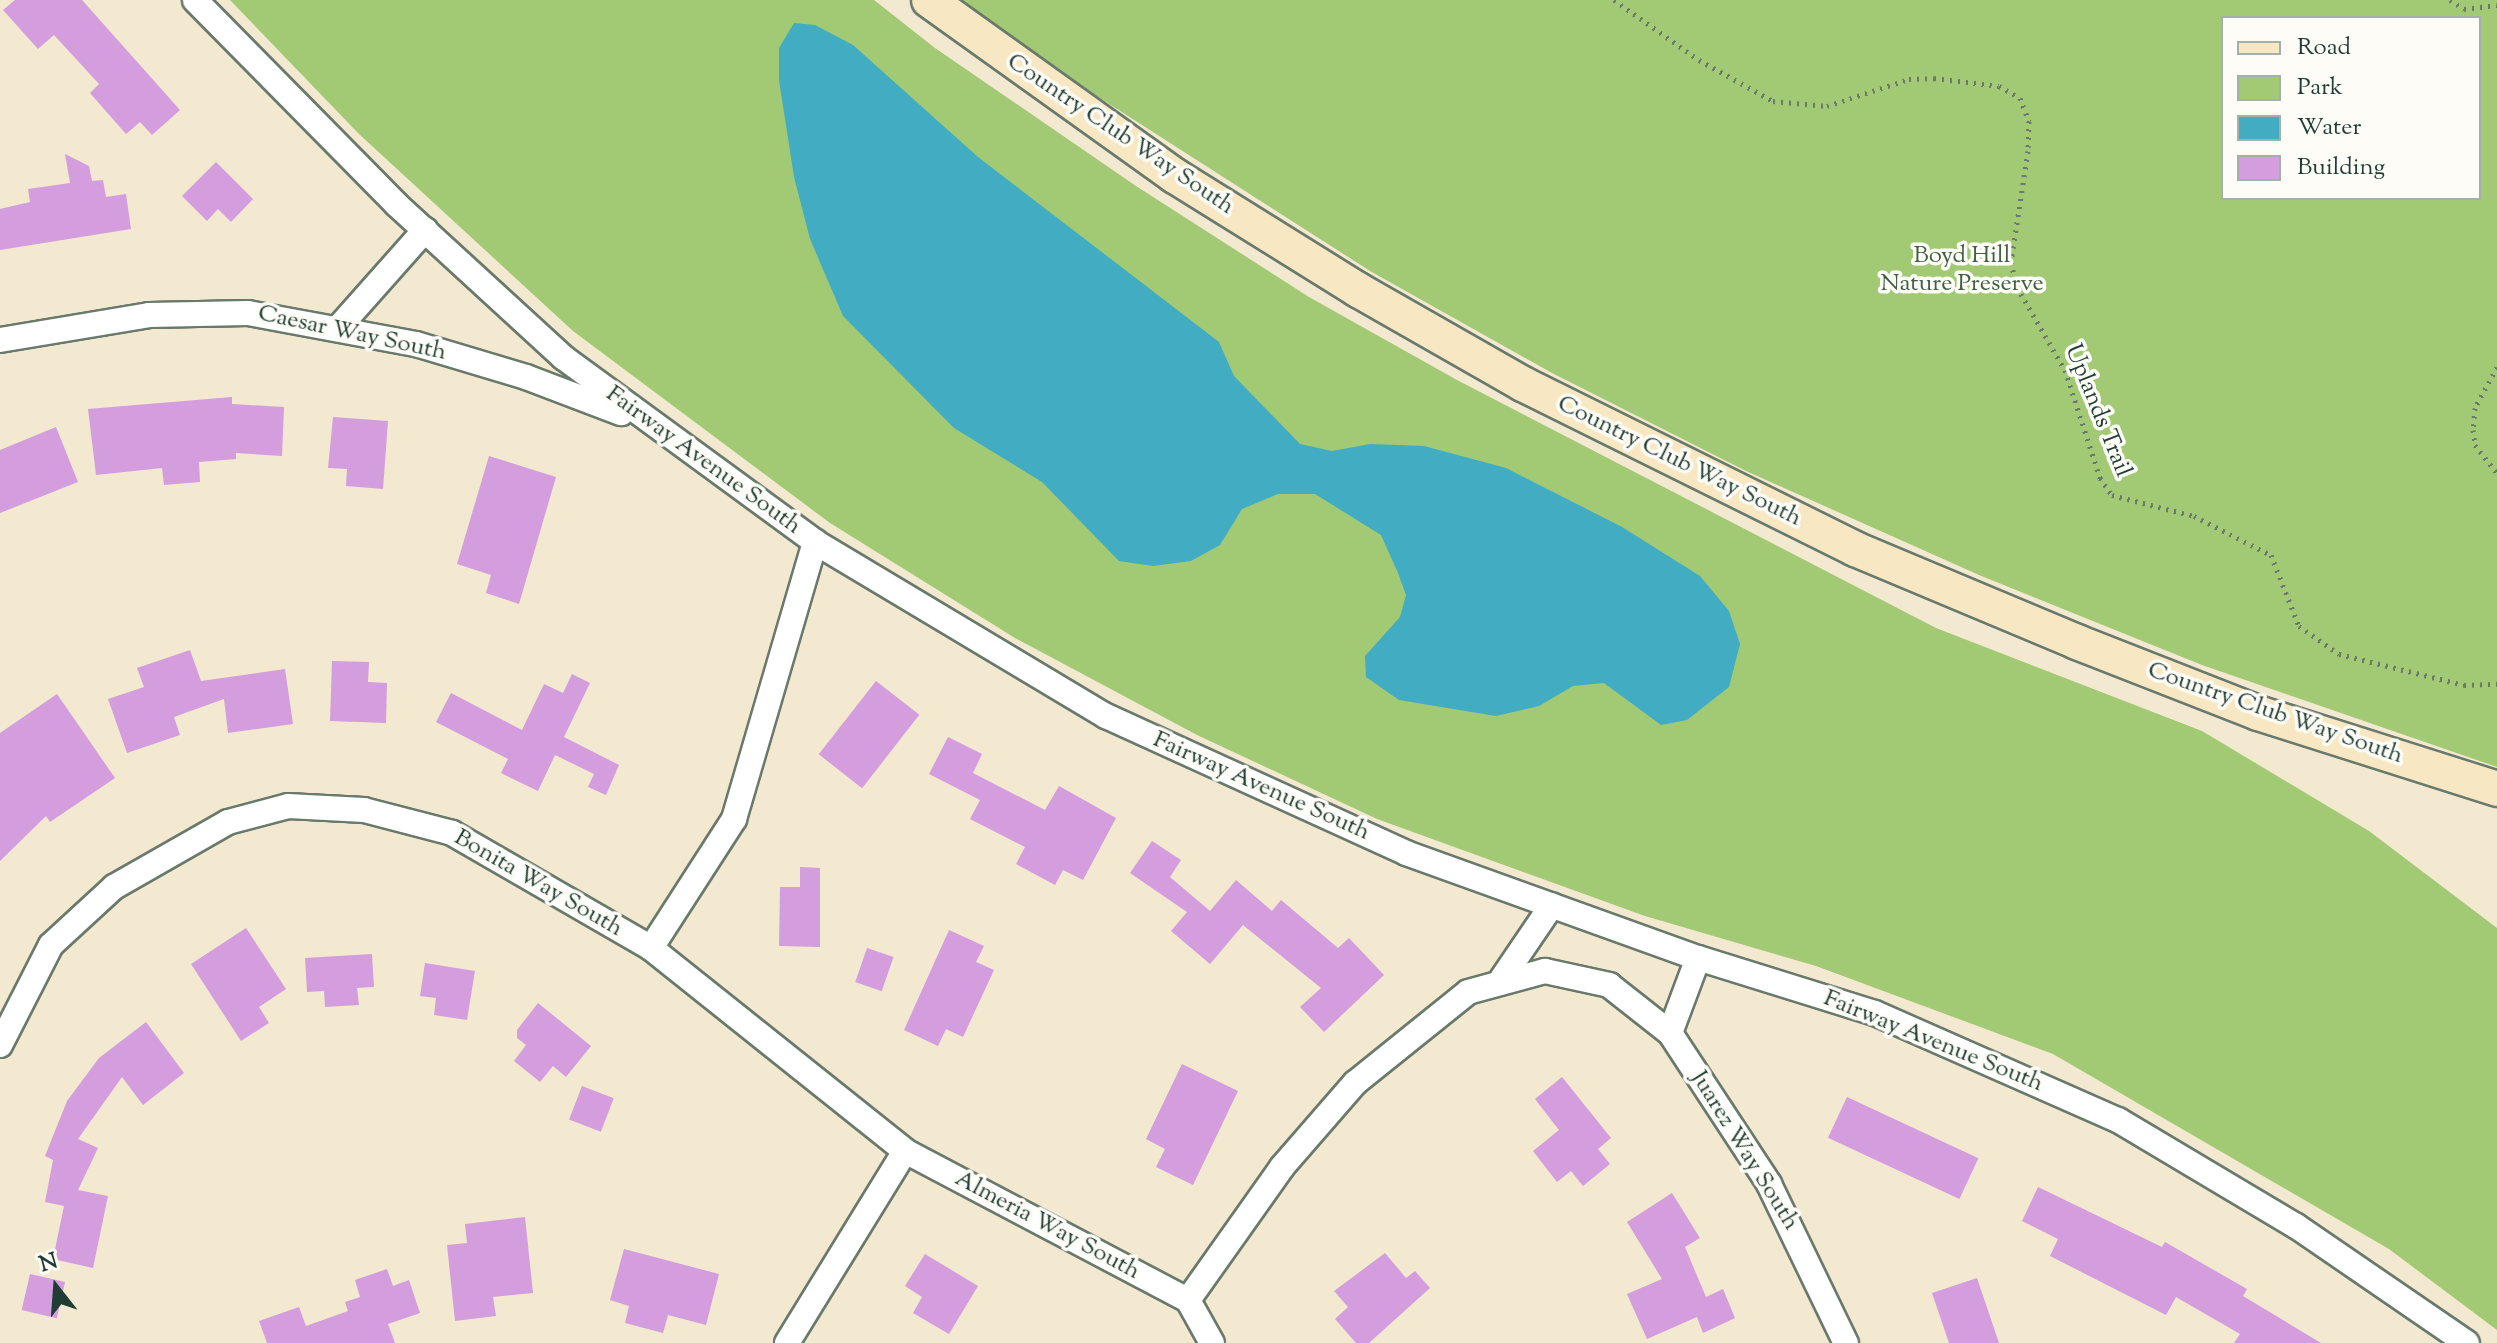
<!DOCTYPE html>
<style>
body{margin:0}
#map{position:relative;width:2497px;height:1343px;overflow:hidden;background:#f3e8d0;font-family:"Sorts Mill Goudy",serif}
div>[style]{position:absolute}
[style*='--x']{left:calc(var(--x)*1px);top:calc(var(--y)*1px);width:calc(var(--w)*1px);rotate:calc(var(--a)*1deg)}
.green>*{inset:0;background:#a2c974}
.water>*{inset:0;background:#42acc2}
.building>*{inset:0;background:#d39dde;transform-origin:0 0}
.path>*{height:5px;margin-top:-2.5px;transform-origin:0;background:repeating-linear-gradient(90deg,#69796b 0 2px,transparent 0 8px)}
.roads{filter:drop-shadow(2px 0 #69796b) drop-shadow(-2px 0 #69796b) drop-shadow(0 2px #69796b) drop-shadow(0 -2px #69796b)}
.street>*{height:24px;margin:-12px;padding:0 12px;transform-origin:12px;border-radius:12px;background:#fff}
.secondary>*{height:34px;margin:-17px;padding:0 17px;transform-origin:17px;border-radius:17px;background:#f7e8c3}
span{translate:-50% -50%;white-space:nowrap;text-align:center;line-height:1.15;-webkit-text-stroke:7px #fdfcf7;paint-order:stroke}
.street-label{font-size:24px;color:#1f3d34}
.park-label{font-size:24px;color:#406044}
.legend{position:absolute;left:2221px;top:16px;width:260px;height:184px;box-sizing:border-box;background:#fdfcf7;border:2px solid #a4b0a9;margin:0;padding:10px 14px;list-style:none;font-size:24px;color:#1f3d34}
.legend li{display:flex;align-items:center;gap:16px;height:40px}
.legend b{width:40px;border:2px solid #a4b0a9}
.north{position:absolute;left:16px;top:1247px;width:80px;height:80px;-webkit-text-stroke:6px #fdfcf7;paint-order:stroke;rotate:343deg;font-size:22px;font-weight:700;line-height:32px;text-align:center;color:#1f3d34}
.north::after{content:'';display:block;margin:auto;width:28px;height:36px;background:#1f3d34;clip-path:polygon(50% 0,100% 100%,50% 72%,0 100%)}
</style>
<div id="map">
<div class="green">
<i style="clip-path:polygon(230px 0,874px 0,935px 48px,1136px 186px,1309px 297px,1457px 380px,1936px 628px,2202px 731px,2369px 831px,2497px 928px,2497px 1330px,2389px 1249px,2053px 1054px,1816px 966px,1645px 916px,1377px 819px,1197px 735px,1015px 638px,830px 523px,573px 331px,359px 134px)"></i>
<i style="clip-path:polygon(evenodd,961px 0,2497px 0,2497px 767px,2202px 665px,1979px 575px,1746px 471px,1552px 373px,1370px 271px,1053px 68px,961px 0,2223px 18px,2479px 18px,2479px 198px,2223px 198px,2223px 18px)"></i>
</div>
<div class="water">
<i style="clip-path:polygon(794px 23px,815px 25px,853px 45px,978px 157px,1219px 342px,1234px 376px,1300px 444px,1332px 451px,1370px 444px,1424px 446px,1506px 468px,1622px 527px,1700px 576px,1729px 611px,1740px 644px,1729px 687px,1687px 720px,1661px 725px,1604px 683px,1573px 686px,1539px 706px,1496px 716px,1399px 700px,1366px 677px,1365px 656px,1400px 617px,1406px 595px,1398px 573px,1381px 535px,1315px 494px,1278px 494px,1242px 509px,1220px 545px,1191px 561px,1153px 566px,1119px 561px,1042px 482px,954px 428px,843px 316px,810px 239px,794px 177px,779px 80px,779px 48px)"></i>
</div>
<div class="building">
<i style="clip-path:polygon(15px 0,82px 0,180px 110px,152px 135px,140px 122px,126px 134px,90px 93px,99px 84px,54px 35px,38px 49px,3px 10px)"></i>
<i style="clip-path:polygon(65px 154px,89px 166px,92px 181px,103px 180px,106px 197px,126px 194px,131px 229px,0 250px,0 209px,30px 202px,28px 189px,70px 183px)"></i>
<i style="clip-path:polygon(216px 162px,253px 199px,231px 222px,218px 209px,207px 221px,182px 196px)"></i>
<i style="clip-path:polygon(232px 397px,232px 404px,284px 407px,282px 456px,236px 453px,236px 459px,199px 462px,200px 482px,164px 485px,162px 468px,96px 475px,88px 409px)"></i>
<i style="clip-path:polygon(333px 417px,388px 421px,383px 489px,346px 486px,347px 469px,328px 468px)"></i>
<i style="clip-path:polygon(56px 427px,78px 482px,0 513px,0 450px)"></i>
<i style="clip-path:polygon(489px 456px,556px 477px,519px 604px,486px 593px,491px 575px,457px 564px)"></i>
<i style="clip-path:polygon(190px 650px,201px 681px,285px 669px,293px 724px,228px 733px,224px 699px,174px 717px,180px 735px,127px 753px,108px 699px,144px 687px,137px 668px)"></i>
<i style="clip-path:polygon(332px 661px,369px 662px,368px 682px,387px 683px,386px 723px,330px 721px)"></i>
<i style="clip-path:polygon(572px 674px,590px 683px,564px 737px,619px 765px,606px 795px,588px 787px,594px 774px,555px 755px,538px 791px,501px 773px,508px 759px,436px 722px,451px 693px,522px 730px,544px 684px,563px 693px)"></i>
<i style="left:876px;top:681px;width:55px;height:93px;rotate:38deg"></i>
<i style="clip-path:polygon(57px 694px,115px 778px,50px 822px,46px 816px,0 861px,0 733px)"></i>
<i style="clip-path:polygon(948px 737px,982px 754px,973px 773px,1045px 810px,1059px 786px,1116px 818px,1083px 880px,1063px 870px,1055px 885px,1016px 864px,1025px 847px,970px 819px,980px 800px,929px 774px)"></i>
<i style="clip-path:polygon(1152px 841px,1181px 860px,1170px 877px,1210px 911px,1236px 880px,1272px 911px,1281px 900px,1338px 948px,1349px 938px,1384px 975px,1324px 1032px,1300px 1007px,1321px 988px,1243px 925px,1210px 964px,1171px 931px,1187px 912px,1130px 873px)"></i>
<i style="clip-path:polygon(800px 867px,820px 868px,820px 947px,779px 946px,780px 887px,800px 887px)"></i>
<i style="clip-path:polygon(246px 928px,286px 989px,259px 1007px,269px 1023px,241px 1041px,191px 964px)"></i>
<i style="clip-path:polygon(949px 930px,984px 946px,976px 962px,994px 970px,963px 1037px,946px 1029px,938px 1046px,904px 1030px)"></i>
<i style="left:867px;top:948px;width:28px;height:36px;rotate:19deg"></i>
<i style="clip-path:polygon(372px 954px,374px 987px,357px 988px,359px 1005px,325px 1007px,324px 991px,307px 992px,305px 958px)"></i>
<i style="clip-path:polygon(425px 963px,475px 971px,467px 1020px,434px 1015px,436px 998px,420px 996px)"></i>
<i style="clip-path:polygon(538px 1003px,591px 1046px,566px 1077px,553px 1066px,540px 1082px,514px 1061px,526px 1045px,517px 1038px,517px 1030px)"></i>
<i style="clip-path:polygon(146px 1022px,184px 1073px,143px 1105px,122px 1077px,78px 1139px,98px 1148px,78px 1190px,108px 1196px,93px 1268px,53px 1259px,64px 1206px,45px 1202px,53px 1160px,45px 1156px,67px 1101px,99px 1058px)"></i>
<i style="clip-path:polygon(1182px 1064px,1238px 1091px,1193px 1185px,1156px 1167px,1165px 1149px,1146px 1139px)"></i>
<i style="clip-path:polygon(1562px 1077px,1611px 1138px,1598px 1149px,1610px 1164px,1583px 1186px,1571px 1171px,1557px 1182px,1533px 1151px,1559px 1130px,1535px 1099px)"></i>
<i style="left:582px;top:1086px;width:34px;height:36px;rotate:21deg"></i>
<i style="left:1847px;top:1097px;width:145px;height:45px;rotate:25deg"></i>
<i style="clip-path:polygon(2038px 1187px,2162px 1247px,2165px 1242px,2247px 1289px,2243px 1296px,2321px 1343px,2234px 1343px,2240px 1334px,2176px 1297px,2166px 1315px,2050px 1256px,2058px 1239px,2022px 1221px)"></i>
<i style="clip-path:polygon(1672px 1193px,1700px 1238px,1685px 1247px,1706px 1297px,1723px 1289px,1735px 1318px,1703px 1333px,1697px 1317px,1647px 1339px,1627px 1294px,1662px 1279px,1627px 1222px)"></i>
<i style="clip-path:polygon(525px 1217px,533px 1293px,493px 1297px,496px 1316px,455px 1321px,447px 1245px,467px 1243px,465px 1224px)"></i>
<i style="clip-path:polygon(624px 1249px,719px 1274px,706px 1325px,668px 1315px,663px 1333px,625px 1323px,629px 1306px,610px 1300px)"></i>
<i style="clip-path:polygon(1385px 1253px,1406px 1278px,1415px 1271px,1430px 1288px,1369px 1343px,1356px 1343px,1335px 1319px,1348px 1307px,1334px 1291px)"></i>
<i style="clip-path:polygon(925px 1254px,978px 1286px,949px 1334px,913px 1313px,922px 1297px,905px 1286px)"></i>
<i style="clip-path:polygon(387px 1269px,393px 1286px,409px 1280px,420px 1313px,388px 1324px,395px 1343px,267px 1343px,259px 1321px,299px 1307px,306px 1326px,348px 1311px,345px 1302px,360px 1297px,355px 1280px)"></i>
<i style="left:30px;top:1274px;width:36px;height:37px;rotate:13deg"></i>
<i style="clip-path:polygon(1977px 1278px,1999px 1343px,1949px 1343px,1932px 1293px)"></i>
</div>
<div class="path">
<i style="--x:1614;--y:0;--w:104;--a:35.2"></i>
<i style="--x:1699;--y:60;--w:85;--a:29"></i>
<i style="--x:1773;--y:101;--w:54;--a:5.3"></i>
<i style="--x:1827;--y:106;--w:86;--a:-18.2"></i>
<i style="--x:1909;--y:79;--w:25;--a:-2"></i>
<i style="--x:1934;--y:78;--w:65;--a:7"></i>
<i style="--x:1999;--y:86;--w:24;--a:30"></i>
<i style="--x:2020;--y:98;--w:25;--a:69"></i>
<i style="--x:2029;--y:121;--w:30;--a:92"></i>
<i style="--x:2028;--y:151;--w:112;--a:98.7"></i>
<i style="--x:2011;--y:262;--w:26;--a:77"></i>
<i style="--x:2017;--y:287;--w:96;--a:60"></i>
<i style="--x:2065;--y:370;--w:114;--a:72"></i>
<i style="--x:2100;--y:478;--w:21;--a:55"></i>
<i style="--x:2112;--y:495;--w:85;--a:14.4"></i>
<i style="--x:2194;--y:516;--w:86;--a:26.9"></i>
<i style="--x:2271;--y:555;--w:76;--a:68.5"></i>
<i style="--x:2299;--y:626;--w:49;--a:35"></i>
<i style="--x:2339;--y:654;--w:129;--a:13.9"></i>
<i style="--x:2464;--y:685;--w:33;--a:-2"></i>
<i style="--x:2450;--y:0;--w:17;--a:33"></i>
<i style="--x:2464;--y:9;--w:33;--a:-7"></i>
<i style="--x:2497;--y:367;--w:47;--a:118.2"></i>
<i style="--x:2475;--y:408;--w:22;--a:95"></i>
<i style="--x:2473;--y:430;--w:15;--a:82"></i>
<i style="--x:2475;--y:445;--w:36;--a:52"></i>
</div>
<div class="roads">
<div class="street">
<i style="--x:195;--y:0;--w:286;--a:45.4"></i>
<i style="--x:396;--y:204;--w:228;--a:42.5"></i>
<i style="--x:564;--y:358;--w:311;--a:36.2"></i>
<i style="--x:815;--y:542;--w:339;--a:30.9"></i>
<i style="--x:1106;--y:716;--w:330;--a:24.5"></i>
<i style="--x:1406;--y:853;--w:310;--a:19.8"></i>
<i style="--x:1698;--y:958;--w:185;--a:17.3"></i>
<i style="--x:1875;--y:1013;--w:266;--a:23.8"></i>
<i style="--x:2118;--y:1120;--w:207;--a:30.8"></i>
<i style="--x:2296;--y:1226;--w:207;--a:34.4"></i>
<i style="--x:339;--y:327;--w:130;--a:-48.4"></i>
<i style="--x:0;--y:340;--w:151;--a:-9.5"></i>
<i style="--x:149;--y:315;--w:99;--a:-1.2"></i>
<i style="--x:248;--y:313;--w:171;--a:10.5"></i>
<i style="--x:416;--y:344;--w:115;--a:16.7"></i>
<i style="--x:526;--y:377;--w:102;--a:20.8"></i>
<i style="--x:651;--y:948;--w:153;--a:-57.2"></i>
<i style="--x:734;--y:819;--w:289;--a:-73.7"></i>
<i style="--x:1698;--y:958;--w:80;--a:110.5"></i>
<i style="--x:1670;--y:1033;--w:181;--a:56.7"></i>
<i style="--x:1769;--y:1184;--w:177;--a:64.2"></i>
<i style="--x:1499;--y:983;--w:94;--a:-55.8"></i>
<i style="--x:0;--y:1045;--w:112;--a:-63"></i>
<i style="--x:51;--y:945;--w:86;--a:-42.6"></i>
<i style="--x:114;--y:887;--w:131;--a:-29.7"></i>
<i style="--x:228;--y:822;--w:62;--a:-14.9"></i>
<i style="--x:288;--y:806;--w:76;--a:3"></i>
<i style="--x:364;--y:810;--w:91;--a:14.6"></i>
<i style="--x:452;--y:833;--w:230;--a:30"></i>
<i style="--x:651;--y:948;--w:325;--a:38.6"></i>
<i style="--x:905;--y:1151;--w:320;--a:27.8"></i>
<i style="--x:1188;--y:1300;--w:49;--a:60.8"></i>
<i style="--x:1188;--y:1300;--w:163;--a:-54.7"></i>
<i style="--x:1282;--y:1167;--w:111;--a:-49"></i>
<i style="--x:1355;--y:1083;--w:145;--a:-38.8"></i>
<i style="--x:1468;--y:992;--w:80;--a:-15.3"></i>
<i style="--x:1545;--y:971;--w:66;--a:12.3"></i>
<i style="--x:1609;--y:985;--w:78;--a:38.2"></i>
<i style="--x:787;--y:1343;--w:225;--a:-58.4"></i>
</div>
<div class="secondary">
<i style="--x:929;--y:0;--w:302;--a:35.6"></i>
<i style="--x:1175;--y:176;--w:216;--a:31.9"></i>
<i style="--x:1358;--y:290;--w:190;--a:29.7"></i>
<i style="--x:1523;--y:384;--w:371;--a:26.4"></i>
<i style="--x:1855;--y:549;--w:241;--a:22.7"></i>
<i style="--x:2077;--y:642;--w:194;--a:21.4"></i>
<i style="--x:2258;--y:713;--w:251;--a:17.6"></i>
</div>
</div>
<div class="street-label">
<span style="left:1120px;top:135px;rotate:34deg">Country Club Way South</span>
<span style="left:352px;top:334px;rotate:12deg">Caesar Way South</span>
<span style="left:2097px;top:411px;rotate:68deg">Uplands Trail</span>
<span style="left:703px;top:461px;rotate:36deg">Fairway Avenue South</span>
<span style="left:1679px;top:462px;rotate:26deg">Country Club Way South</span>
<span style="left:2275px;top:714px;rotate:19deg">Country Club Way South</span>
<span style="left:1261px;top:787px;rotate:24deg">Fairway Avenue South</span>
<span style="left:538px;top:884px;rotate:30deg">Bonita Way South</span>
<span style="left:1933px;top:1042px;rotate:22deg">Fairway Avenue South</span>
<span style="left:1744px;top:1151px;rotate:58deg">Juarez Way South</span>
<span style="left:1047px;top:1226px;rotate:28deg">Almeria Way South</span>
</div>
<div class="park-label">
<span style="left:1962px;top:271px">Boyd Hill<br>Nature Preserve</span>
</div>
<ul class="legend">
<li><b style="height:10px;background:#f7e8c3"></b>Road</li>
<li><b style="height:22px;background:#a2c974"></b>Park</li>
<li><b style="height:22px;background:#42acc2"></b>Water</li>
<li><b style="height:22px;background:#d39dde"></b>Building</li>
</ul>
<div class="north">N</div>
</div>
